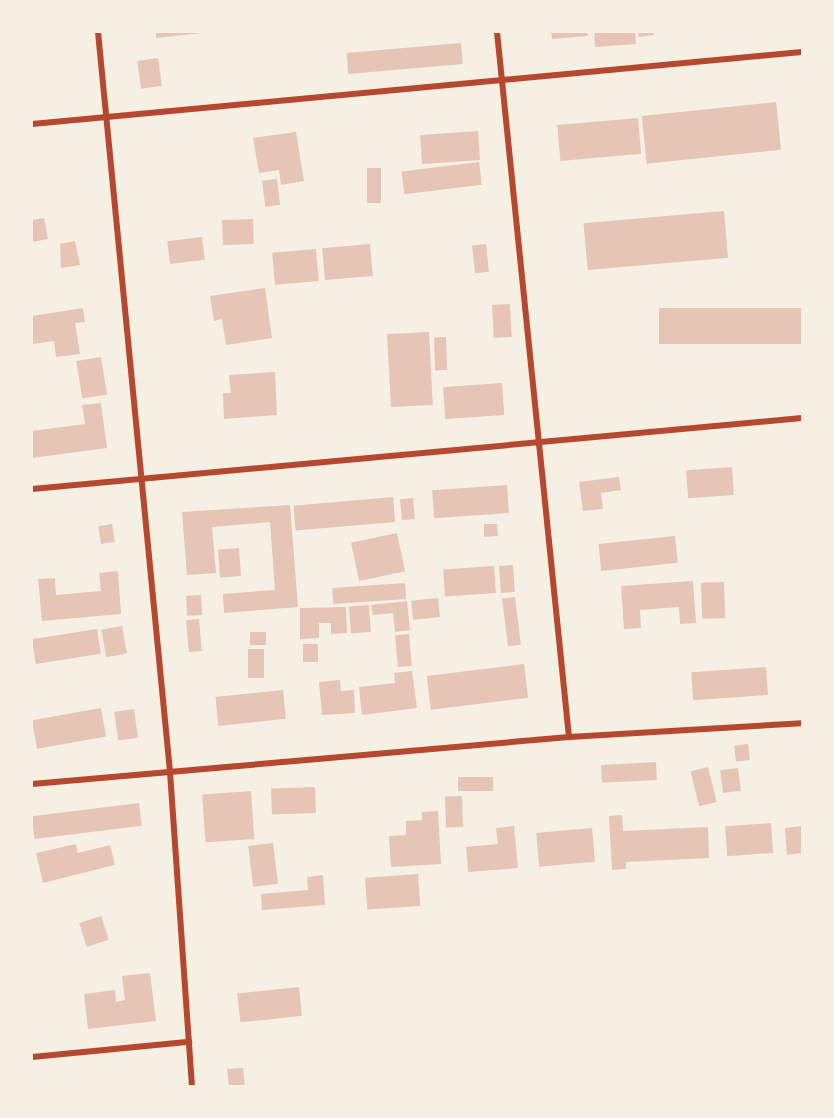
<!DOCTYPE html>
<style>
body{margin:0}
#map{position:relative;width:834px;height:1118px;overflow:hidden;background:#f6efe4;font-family:"Roboto Serif",serif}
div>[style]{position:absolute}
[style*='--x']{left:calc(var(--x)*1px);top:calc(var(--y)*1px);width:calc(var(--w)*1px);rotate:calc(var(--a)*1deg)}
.building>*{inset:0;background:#e6c5b7;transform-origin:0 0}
.minor>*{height:6px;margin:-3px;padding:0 3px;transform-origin:3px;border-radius:3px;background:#b5482f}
span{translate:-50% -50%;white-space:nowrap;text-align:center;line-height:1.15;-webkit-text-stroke:4.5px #f6efe4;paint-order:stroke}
.frame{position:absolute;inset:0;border:33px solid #f6efe4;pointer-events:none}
</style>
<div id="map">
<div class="building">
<i style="clip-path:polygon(156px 32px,201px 32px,202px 33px,156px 38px)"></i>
<i style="clip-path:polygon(551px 32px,587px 32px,588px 36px,552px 39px)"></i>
<i style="clip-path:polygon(594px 32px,635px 32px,636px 44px,595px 47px)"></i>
<i style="clip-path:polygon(638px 32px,653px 32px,654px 35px,639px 37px)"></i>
<i style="left:461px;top:43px;width:21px;height:115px;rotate:85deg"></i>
<i style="left:158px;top:58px;width:28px;height:21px;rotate:82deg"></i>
<i style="left:776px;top:102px;width:48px;height:135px;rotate:84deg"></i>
<i style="left:638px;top:118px;width:36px;height:81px;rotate:85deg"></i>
<i style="left:478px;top:131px;width:29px;height:58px;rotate:86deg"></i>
<i style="clip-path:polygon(296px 132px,304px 181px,281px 185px,279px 170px,259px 173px,253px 138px)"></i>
<i style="left:479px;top:162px;width:23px;height:78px;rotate:83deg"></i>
<i style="left:367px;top:168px;width:14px;height:35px"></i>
<i style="left:277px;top:179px;width:26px;height:15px;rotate:83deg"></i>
<i style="left:724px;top:211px;width:47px;height:141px;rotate:85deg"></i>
<i style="clip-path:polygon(44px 218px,48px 239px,32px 242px,32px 220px)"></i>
<i style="left:253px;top:219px;width:25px;height:31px;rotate:88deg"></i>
<i style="left:202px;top:237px;width:23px;height:35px;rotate:83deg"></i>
<i style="clip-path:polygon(75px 241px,80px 265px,61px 268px,60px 244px)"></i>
<i style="left:370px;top:244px;width:32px;height:48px;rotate:85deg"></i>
<i style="left:486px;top:244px;width:28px;height:14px;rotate:84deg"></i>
<i style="left:316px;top:249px;width:32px;height:44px;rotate:85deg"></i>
<i style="clip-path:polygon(265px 288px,272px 338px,226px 345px,222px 319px,214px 321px,210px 296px)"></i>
<i style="left:510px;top:304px;width:33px;height:18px;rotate:87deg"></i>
<i style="clip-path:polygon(83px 308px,85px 322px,75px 323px,80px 354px,56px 357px,54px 341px,32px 344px,32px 316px)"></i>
<i style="left:802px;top:308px;width:36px;height:143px;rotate:90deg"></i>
<i style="left:429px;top:332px;width:73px;height:42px;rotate:87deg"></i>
<i style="left:446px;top:337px;width:33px;height:12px;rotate:88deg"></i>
<i style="left:101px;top:357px;width:38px;height:25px;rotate:81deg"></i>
<i style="clip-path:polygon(275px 372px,277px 415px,224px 419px,223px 393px,231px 393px,229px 375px)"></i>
<i style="left:502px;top:383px;width:32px;height:59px;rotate:86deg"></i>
<i style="clip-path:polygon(101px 403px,107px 448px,32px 458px,32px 431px,85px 424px,82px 405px)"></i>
<i style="left:732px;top:467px;width:28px;height:46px;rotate:86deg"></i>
<i style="clip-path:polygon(619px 477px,621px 490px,601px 493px,603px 509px,583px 511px,579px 482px)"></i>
<i style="left:507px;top:485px;width:28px;height:75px;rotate:86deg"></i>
<i style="left:393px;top:497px;width:25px;height:100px;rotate:85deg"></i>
<i style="left:413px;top:498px;width:21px;height:13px;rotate:85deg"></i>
<i style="clip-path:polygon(290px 505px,298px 607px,224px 613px,223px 594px,275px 590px,270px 522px,212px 527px,216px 573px,187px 575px,182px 512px)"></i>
<i style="left:112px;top:524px;width:18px;height:14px;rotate:81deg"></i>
<i style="clip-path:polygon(484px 524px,497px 524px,498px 536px,484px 537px)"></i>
<i style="left:397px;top:533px;width:39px;height:47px;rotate:78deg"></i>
<i style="left:675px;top:536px;width:27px;height:77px;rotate:84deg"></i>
<i style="left:239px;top:548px;width:28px;height:21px;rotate:86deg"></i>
<i style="left:513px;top:565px;width:27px;height:14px;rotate:86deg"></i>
<i style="left:494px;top:566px;width:27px;height:51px;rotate:86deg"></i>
<i style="clip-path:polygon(118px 571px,121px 614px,42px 621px,38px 579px,55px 578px,56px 595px,101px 591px,99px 573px)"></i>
<i style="clip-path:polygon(693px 581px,696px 623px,680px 624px,679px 607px,640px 610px,641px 628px,624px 629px,621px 586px)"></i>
<i style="left:724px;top:582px;width:36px;height:23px;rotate:88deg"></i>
<i style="left:405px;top:583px;width:16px;height:73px;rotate:86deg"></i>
<i style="left:201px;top:595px;width:20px;height:15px;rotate:87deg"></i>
<i style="left:515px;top:597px;width:48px;height:13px;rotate:83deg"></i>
<i style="left:438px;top:598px;width:19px;height:27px;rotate:84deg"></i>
<i style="clip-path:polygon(407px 601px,410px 630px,395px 632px,393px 613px,373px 615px,371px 605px)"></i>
<i style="left:369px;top:605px;width:27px;height:20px;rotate:86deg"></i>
<i style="clip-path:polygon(346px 607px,347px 633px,331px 634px,331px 623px,319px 623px,319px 638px,300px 639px,300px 608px)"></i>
<i style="left:199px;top:619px;width:32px;height:13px;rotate:85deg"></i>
<i style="left:122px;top:626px;width:28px;height:21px;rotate:80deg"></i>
<i style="left:97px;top:629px;width:25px;height:66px;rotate:81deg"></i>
<i style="left:250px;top:632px;width:16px;height:13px"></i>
<i style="left:409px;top:634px;width:32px;height:14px;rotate:85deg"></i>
<i style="left:303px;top:644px;width:15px;height:18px"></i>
<i style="left:248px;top:649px;width:16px;height:29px"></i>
<i style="left:524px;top:664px;width:34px;height:98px;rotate:83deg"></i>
<i style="left:766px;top:667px;width:28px;height:75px;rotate:86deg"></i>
<i style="clip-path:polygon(412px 671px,417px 708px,362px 715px,359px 687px,395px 683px,394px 673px)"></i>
<i style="clip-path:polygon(340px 680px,341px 691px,354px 690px,355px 713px,322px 715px,319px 682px)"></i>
<i style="left:283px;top:690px;width:29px;height:68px;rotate:84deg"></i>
<i style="left:101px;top:708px;width:29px;height:70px;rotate:80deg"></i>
<i style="left:134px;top:709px;width:29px;height:20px;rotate:82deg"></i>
<i style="left:748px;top:744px;width:16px;height:14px;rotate:83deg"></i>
<i style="left:656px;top:762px;width:18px;height:55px;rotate:87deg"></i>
<i style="left:708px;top:767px;width:36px;height:18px;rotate:76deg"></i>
<i style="left:738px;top:768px;width:23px;height:18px;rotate:83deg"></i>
<i style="left:493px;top:777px;width:14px;height:35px;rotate:90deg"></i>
<i style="left:315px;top:787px;width:26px;height:44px;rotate:88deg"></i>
<i style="left:251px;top:791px;width:48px;height:49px;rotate:86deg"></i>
<i style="left:462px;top:796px;width:31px;height:17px;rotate:88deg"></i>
<i style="left:139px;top:803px;width:23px;height:108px;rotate:83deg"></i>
<i style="clip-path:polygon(438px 811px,441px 864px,391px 867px,389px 836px,406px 835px,406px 821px,422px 820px,422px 812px)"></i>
<i style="clip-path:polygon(622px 815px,623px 831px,708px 827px,709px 858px,626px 862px,626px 869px,612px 870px,609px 816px)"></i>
<i style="left:771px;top:823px;width:30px;height:46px;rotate:86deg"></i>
<i style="clip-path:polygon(514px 826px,518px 868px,468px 872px,466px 847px,498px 844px,496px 828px)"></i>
<i style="clip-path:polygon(802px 826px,802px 853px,787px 855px,785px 828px)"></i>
<i style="left:592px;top:828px;width:34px;height:56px;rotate:85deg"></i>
<i style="left:273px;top:843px;width:41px;height:25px;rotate:83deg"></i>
<i style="clip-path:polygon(76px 844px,78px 853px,110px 845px,115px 865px,43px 883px,36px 853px)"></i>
<i style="left:418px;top:874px;width:32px;height:53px;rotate:86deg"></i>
<i style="clip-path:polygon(323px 875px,325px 905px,262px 910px,261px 894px,308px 890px,307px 877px)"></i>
<i style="left:101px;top:916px;width:25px;height:23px;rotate:72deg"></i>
<i style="clip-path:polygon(150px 973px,156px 1021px,88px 1029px,84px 994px,115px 990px,116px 1002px,125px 1000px,122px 976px)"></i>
<i style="left:299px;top:987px;width:29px;height:62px;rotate:84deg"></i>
<i style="clip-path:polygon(243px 1068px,245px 1086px,229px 1086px,227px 1069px)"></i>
</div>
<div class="minor">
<i style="--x:98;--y:32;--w:743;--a:84.44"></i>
<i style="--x:170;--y:772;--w:315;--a:86"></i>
<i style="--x:497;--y:32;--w:709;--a:84.17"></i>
<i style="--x:32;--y:124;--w:773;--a:-5.34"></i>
<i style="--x:32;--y:489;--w:773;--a:-5.27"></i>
<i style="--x:32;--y:784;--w:539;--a:-5"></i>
<i style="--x:569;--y:737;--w:233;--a:-3.4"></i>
<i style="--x:32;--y:1057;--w:158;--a:-5.5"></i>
</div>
<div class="frame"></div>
</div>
